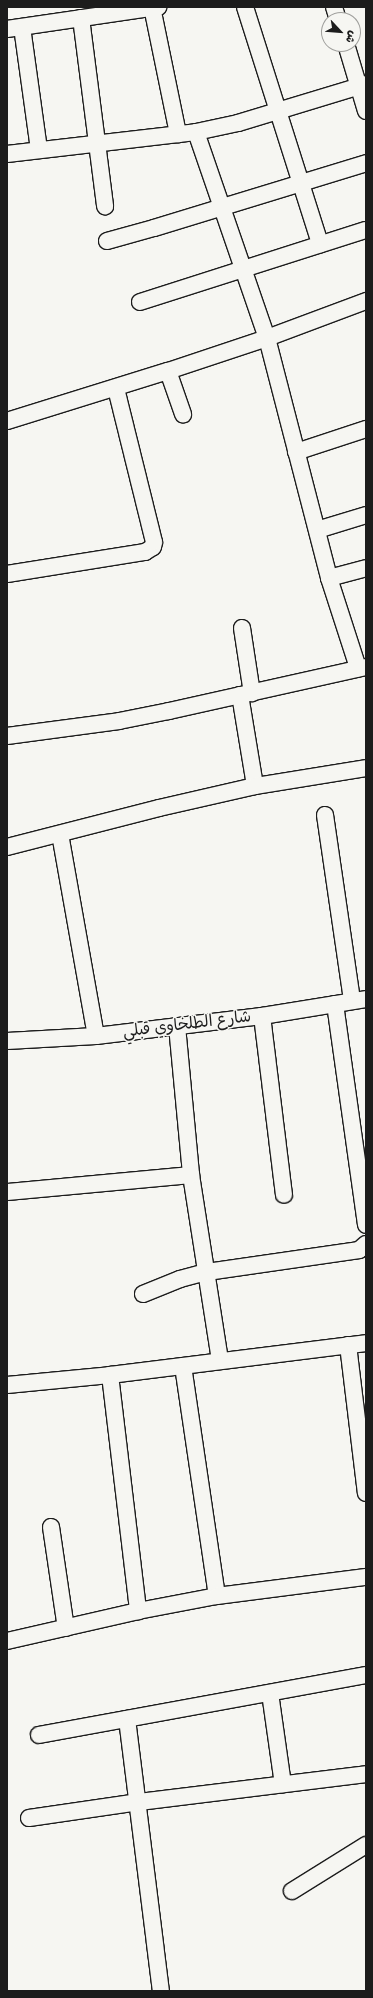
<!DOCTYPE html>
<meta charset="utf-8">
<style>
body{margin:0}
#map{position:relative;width:373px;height:1998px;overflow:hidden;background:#f6f6f2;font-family:"Indie Flower","Playpen Sans Arabic",sans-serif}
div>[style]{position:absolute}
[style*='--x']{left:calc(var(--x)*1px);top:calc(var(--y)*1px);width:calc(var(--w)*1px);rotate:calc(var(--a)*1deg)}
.roads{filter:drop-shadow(1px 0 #1c1c1c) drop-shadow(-1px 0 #1c1c1c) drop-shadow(0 1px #1c1c1c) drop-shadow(0 -1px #1c1c1c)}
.street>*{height:16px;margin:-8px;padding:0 8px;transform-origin:8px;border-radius:8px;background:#f6f6f2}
span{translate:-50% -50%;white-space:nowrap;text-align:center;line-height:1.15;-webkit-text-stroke:3px #f6f6f2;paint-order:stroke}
.street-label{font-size:16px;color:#1c1c1c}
.frame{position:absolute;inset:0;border:8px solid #1c1c1c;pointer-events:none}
.north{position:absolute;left:321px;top:12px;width:40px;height:40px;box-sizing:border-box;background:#f6f6f2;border:1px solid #9f9f9c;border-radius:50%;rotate:116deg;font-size:11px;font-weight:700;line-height:16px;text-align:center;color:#1c1c1c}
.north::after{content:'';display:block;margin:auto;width:14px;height:18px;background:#1c1c1c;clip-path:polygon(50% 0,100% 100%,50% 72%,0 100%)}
</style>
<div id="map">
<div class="roads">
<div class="street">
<i style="--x:152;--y:7;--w:130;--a:78.4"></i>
<i style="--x:245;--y:7;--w:249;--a:72.4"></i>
<i style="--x:334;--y:7;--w:14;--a:73"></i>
<i style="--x:81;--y:18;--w:190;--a:82.7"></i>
<i style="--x:22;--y:27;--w:124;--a:82.1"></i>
<i style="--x:7;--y:29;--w:153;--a:-8.3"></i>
<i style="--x:346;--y:44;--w:70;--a:73.4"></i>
<i style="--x:196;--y:132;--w:218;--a:71"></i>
<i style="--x:267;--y:338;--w:248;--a:75.5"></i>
<i style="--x:329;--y:578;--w:95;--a:72.1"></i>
<i style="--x:7;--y:154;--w:190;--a:-6.6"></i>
<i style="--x:196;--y:132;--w:43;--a:-12.1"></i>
<i style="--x:238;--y:123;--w:134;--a:-16.9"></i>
<i style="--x:107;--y:241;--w:49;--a:-15.5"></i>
<i style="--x:154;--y:228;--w:222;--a:-17"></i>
<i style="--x:140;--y:302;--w:237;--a:-17.7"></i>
<i style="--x:168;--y:371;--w:46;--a:70.8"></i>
<i style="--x:7;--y:421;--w:169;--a:-17.3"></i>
<i style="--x:168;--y:371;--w:104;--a:-18.4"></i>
<i style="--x:267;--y:338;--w:106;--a:-20.5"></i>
<i style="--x:296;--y:452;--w:74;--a:-18.2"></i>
<i style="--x:317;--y:530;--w:51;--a:-17"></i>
<i style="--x:7;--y:574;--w:140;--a:-9.1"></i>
<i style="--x:145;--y:552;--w:9;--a:-32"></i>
<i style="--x:153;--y:547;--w:5;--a:-79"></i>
<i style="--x:154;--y:542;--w:159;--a:-103.9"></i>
<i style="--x:329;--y:578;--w:38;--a:-15"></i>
<i style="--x:242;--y:628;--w:66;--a:81.3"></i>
<i style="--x:240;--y:695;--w:92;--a:80.6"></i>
<i style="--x:7;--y:736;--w:113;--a:-7.6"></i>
<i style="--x:119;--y:721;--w:51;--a:-11.3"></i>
<i style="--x:169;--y:711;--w:202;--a:-12.6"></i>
<i style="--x:325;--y:815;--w:188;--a:81.7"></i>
<i style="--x:60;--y:834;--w:205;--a:79.9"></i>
<i style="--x:7;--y:847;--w:157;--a:-14.4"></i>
<i style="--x:159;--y:808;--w:98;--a:-12.9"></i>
<i style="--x:255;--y:786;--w:112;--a:-9.2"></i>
<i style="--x:335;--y:1004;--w:223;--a:82"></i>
<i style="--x:262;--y:1016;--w:180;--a:83"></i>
<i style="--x:177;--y:1026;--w:150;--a:84.6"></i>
<i style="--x:191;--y:1175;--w:188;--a:81.1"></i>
<i style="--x:7;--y:1041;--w:89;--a:-3.2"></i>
<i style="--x:96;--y:1036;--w:167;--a:-6.9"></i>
<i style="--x:262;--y:1016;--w:105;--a:-9.3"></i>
<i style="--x:7;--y:1192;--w:185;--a:-5.3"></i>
<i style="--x:143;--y:1294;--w:40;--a:-22"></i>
<i style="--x:180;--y:1279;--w:28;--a:-15"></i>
<i style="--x:207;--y:1272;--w:154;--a:-8.2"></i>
<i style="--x:359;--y:1250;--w:9;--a:-41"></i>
<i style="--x:348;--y:1345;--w:149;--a:83.1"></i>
<i style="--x:183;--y:1366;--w:232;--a:81.6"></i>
<i style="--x:110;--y:1375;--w:238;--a:83.2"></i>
<i style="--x:7;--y:1385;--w:103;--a:-5.5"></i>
<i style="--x:110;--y:1375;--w:258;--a:-7.1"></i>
<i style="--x:51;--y:1527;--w:102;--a:81.6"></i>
<i style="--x:7;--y:1641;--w:134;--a:-12.9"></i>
<i style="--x:138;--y:1611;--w:80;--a:-10.8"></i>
<i style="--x:217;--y:1596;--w:150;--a:-7.3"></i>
<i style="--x:270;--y:1693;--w:92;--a:81.9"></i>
<i style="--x:127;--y:1719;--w:274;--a:82.9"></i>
<i style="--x:39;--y:1735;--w:332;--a:-10.4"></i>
<i style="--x:29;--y:1818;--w:111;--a:-8.3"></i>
<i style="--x:139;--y:1802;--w:229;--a:-7"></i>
<i style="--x:292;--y:1891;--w:87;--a:-31.9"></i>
</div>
</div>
<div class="street-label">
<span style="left:187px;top:1025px;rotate:-7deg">شارع الطلخاوي قبلي</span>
</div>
<div class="frame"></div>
<div class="north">ش</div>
</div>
